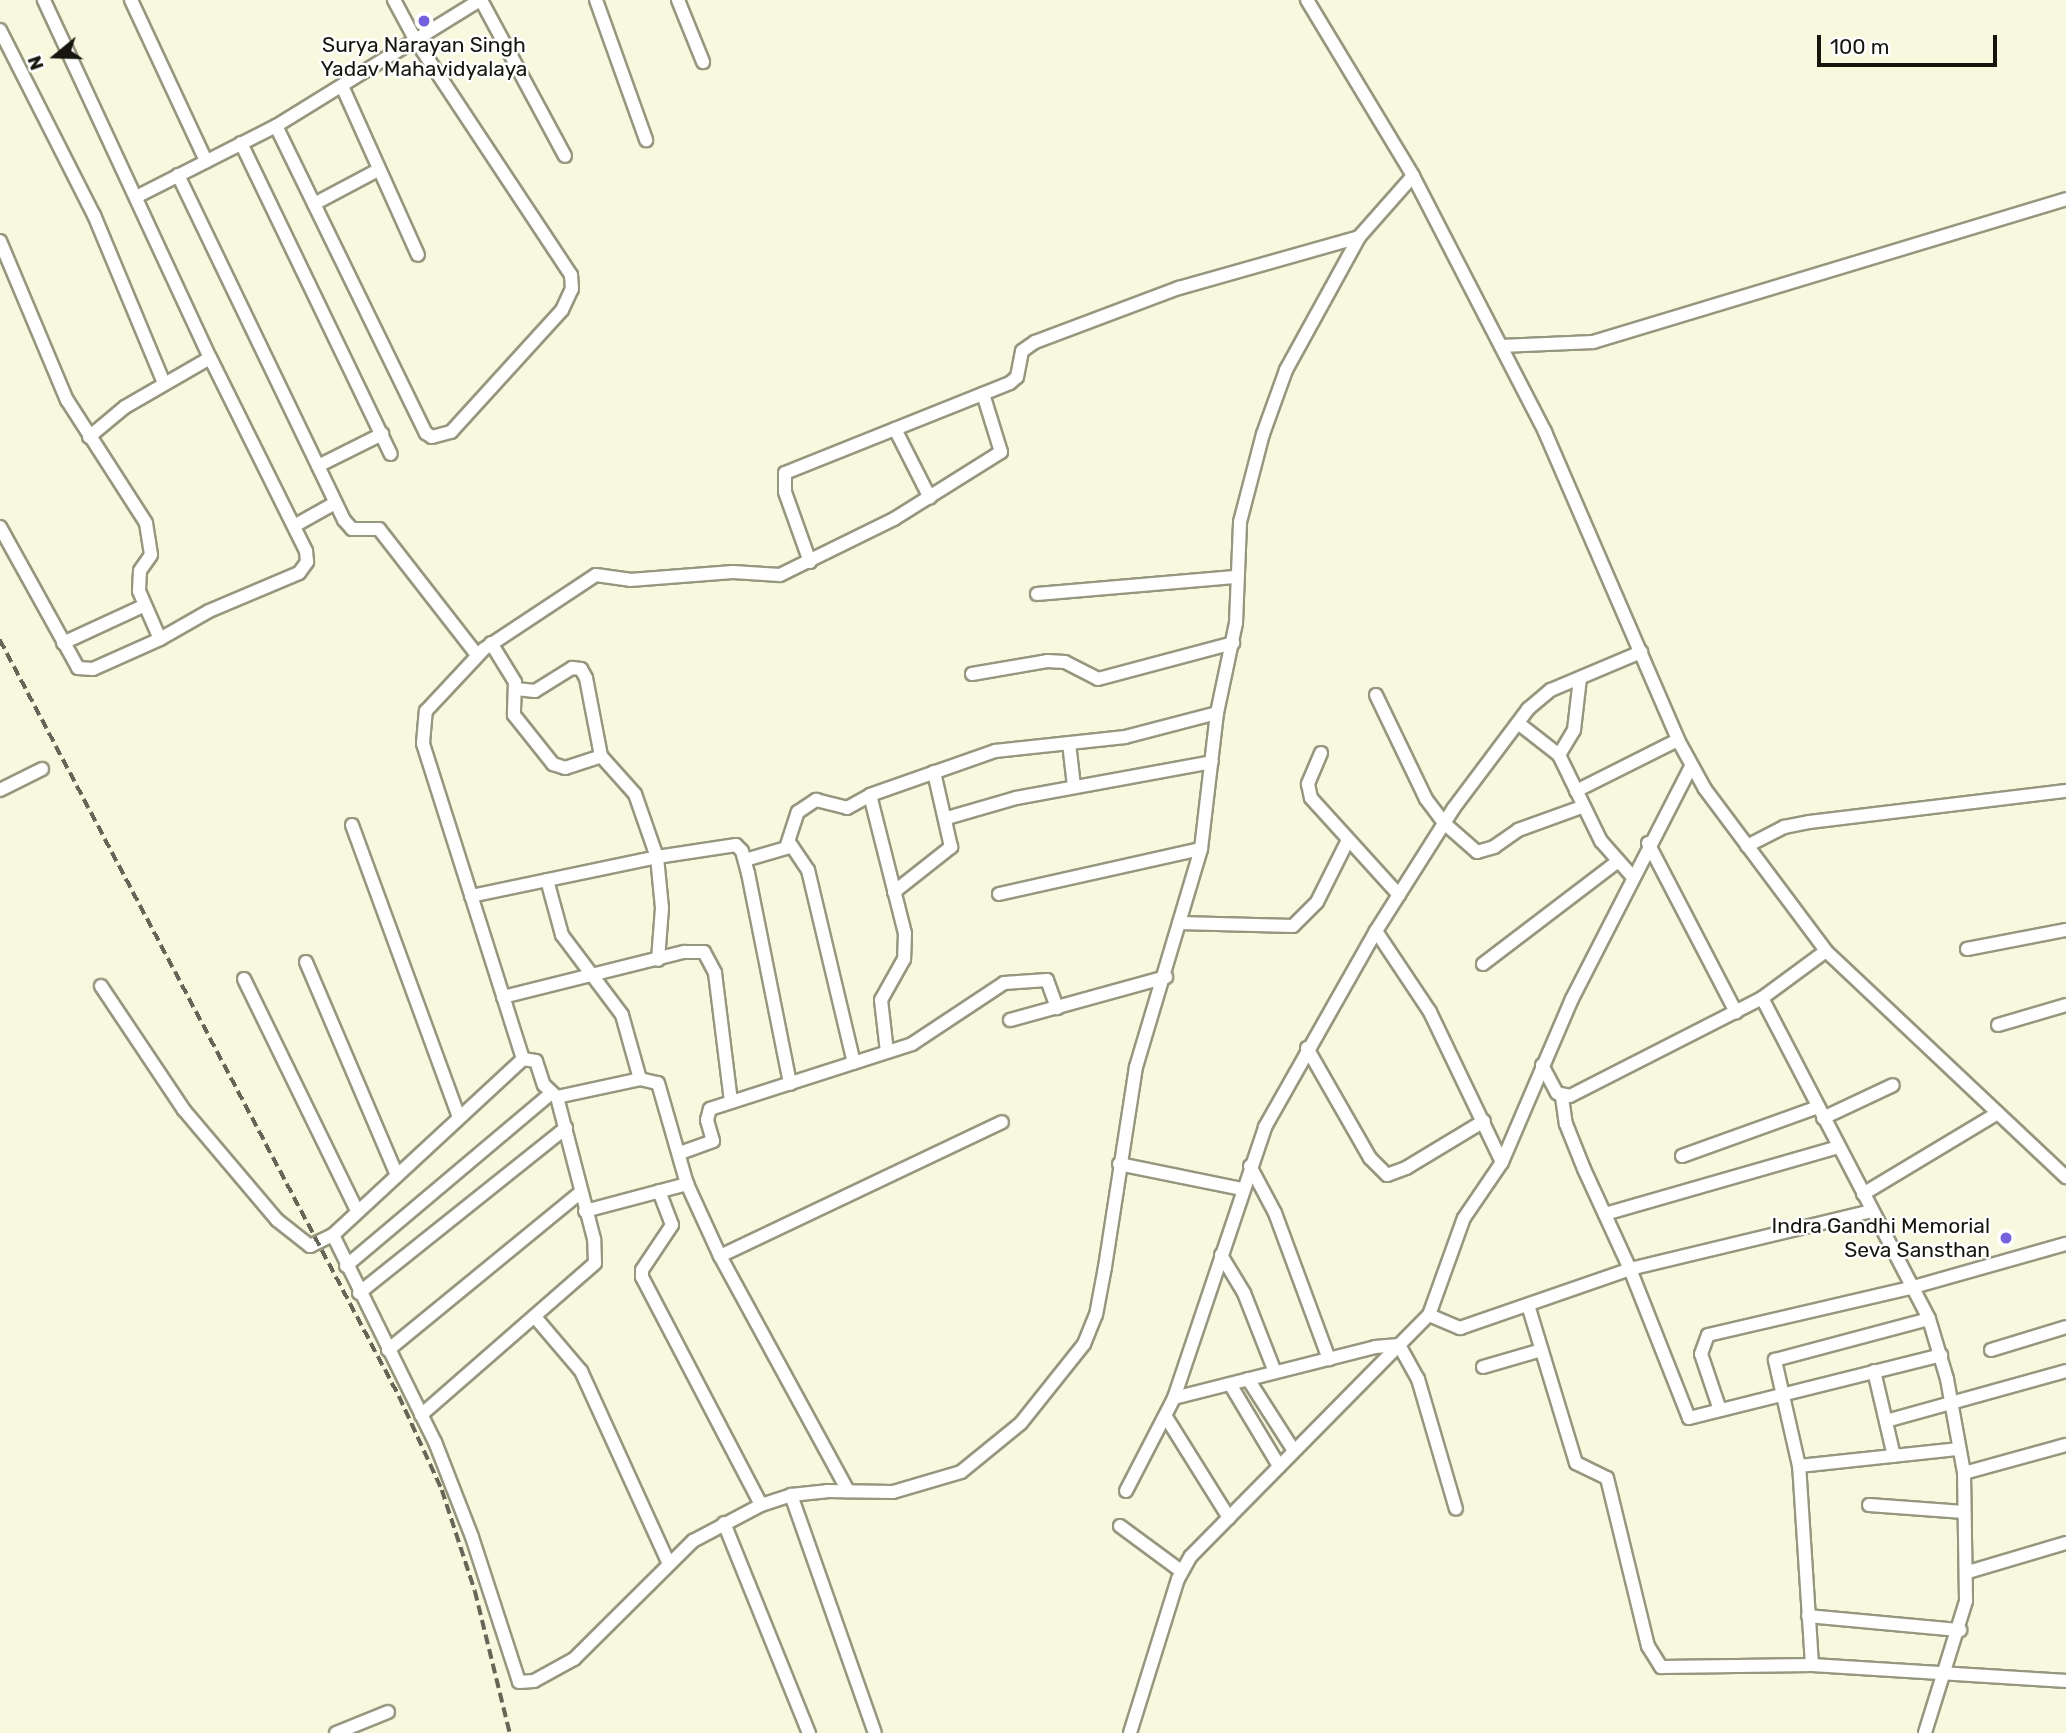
<!DOCTYPE html>
<style>
body{margin:0}
#map{position:relative;width:2066px;height:1733px;overflow:hidden;background:#f8f8de;font-family:Rubik,sans-serif}
div>[style]{position:absolute}
[style*='--x']{left:calc(var(--x)*1px);top:calc(var(--y)*1px);width:calc(var(--w)*1px);rotate:calc(var(--a)*1deg)}
.roads{filter:drop-shadow(2px 0 #97967f) drop-shadow(-2px 0 #97967f) drop-shadow(0 2px #97967f) drop-shadow(0 -2px #97967f)}
.minor>*{height:12px;margin:-6px;padding:0 6px;transform-origin:6px;border-radius:6px;background:#fff}
.rail>*{height:3.5px;margin-top:-1.75px;transform-origin:0;background:repeating-linear-gradient(90deg,#666557 0 10px,transparent 0 15px)}
.dots>*{width:19px;height:19px;translate:-50% -50%;box-sizing:border-box;border:4px solid #fff;border-radius:50%}
span{translate:-50% -50%;white-space:nowrap;text-align:center;line-height:1.15;-webkit-text-stroke:5px #fff;paint-order:stroke}
.poi-label{font-size:21px;color:#17160e}
.right{translate:-100% -50%;text-align:right}
.north{position:absolute;left:21px;top:21px;width:70px;height:70px;-webkit-text-stroke:5px #fff;paint-order:stroke;rotate:251deg;font-size:19px;font-weight:700;line-height:28px;text-align:center;color:#17160e}
.north::after{content:'';display:block;margin:auto;width:24px;height:32px;background:#17160e;clip-path:polygon(50% 0,100% 100%,50% 72%,0 100%)}
.scale{position:absolute;left:1817px;top:35px;width:180px;height:32px;box-sizing:border-box;border:4px solid #17160e;border-top:0;padding-left:9px;font-size:21px;line-height:24px;white-space:nowrap;color:#17160e;-webkit-text-stroke:5px #fff;paint-order:stroke}
</style>
<div id="map">
<div class="roads">
<div class="minor">
<i style="--x:131;--y:0;--w:178;--a:65"></i>
<i style="--x:481;--y:0;--w:177;--a:61.7"></i>
<i style="--x:596;--y:0;--w:149;--a:70.3"></i>
<i style="--x:678;--y:0;--w:67;--a:68"></i>
<i style="--x:1307;--y:0;--w:205;--a:58.9"></i>
<i style="--x:1413;--y:176;--w:288;--a:62.7"></i>
<i style="--x:1545;--y:432;--w:335;--a:66.6"></i>
<i style="--x:1678;--y:740;--w:56;--a:61.1"></i>
<i style="--x:1705;--y:789;--w:202;--a:53.2"></i>
<i style="--x:1826;--y:951;--w:330;--a:43.3"></i>
<i style="--x:0;--y:30;--w:208;--a:63.1"></i>
<i style="--x:94;--y:215;--w:182;--a:67.4"></i>
<i style="--x:342;--y:86;--w:185;--a:65.8"></i>
<i style="--x:276;--y:126;--w:342;--a:64"></i>
<i style="--x:426;--y:433;--w:7;--a:34"></i>
<i style="--x:432;--y:437;--w:20;--a:-15"></i>
<i style="--x:451;--y:432;--w:165;--a:-47.7"></i>
<i style="--x:562;--y:310;--w:23;--a:-65"></i>
<i style="--x:572;--y:289;--w:14;--a:-94"></i>
<i style="--x:571;--y:275;--w:281;--a:-123.5"></i>
<i style="--x:416;--y:41;--w:47;--a:-118.2"></i>
<i style="--x:241;--y:143;--w:345;--a:64.3"></i>
<i style="--x:178;--y:175;--w:383;--a:64.3"></i>
<i style="--x:344;--y:520;--w:12;--a:48"></i>
<i style="--x:352;--y:529;--w:27;--a:0"></i>
<i style="--x:379;--y:529;--w:160;--a:52.1"></i>
<i style="--x:138;--y:196;--w:155;--a:-26.9"></i>
<i style="--x:276;--y:126;--w:240;--a:-31.7"></i>
<i style="--x:314;--y:204;--w:72;--a:-28"></i>
<i style="--x:0;--y:241;--w:173;--a:67.2"></i>
<i style="--x:67;--y:400;--w:146;--a:57.3"></i>
<i style="--x:146;--y:523;--w:32;--a:81"></i>
<i style="--x:151;--y:555;--w:19;--a:125"></i>
<i style="--x:140;--y:571;--w:20;--a:93"></i>
<i style="--x:139;--y:591;--w:52;--a:66.4"></i>
<i style="--x:160;--y:639;--w:56;--a:-29.7"></i>
<i style="--x:209;--y:611;--w:98;--a:-22.9"></i>
<i style="--x:299;--y:573;--w:14;--a:-54"></i>
<i style="--x:307;--y:562;--w:11;--a:-95"></i>
<i style="--x:306;--y:551;--w:216;--a:-116.4"></i>
<i style="--x:210;--y:358;--w:395;--a:-114.9"></i>
<i style="--x:1501;--y:346;--w:92;--a:-2.5"></i>
<i style="--x:1593;--y:342;--w:494;--a:-16.8"></i>
<i style="--x:895;--y:429;--w:77;--a:63.1"></i>
<i style="--x:89;--y:437;--w:47;--a:-39.8"></i>
<i style="--x:125;--y:407;--w:98;--a:-30"></i>
<i style="--x:318;--y:466;--w:72;--a:-26.6"></i>
<i style="--x:294;--y:526;--w:47;--a:-29.3"></i>
<i style="--x:0;--y:527;--w:161;--a:61"></i>
<i style="--x:78;--y:668;--w:15;--a:4"></i>
<i style="--x:93;--y:669;--w:73;--a:-24.1"></i>
<i style="--x:810;--y:562;--w:74;--a:-109.7"></i>
<i style="--x:785;--y:492;--w:19;--a:-90"></i>
<i style="--x:785;--y:473;--w:242;--a:-21.8"></i>
<i style="--x:1010;--y:383;--w:9;--a:-41"></i>
<i style="--x:1017;--y:377;--w:26;--a:-79"></i>
<i style="--x:1022;--y:351;--w:16;--a:-35"></i>
<i style="--x:1035;--y:342;--w:154;--a:-20.6"></i>
<i style="--x:1179;--y:288;--w:187;--a:-15.8"></i>
<i style="--x:1037;--y:594;--w:201;--a:-4.9"></i>
<i style="--x:63;--y:643;--w:88;--a:-24.8"></i>
<i style="--x:491;--y:643;--w:46;--a:58.4"></i>
<i style="--x:515;--y:682;--w:33;--a:92"></i>
<i style="--x:514;--y:715;--w:63;--a:51.5"></i>
<i style="--x:553;--y:764;--w:13;--a:18"></i>
<i style="--x:565;--y:768;--w:38;--a:-18"></i>
<i style="--x:972;--y:674;--w:76;--a:-9.8"></i>
<i style="--x:1047;--y:661;--w:18;--a:3"></i>
<i style="--x:1065;--y:662;--w:37;--a:27"></i>
<i style="--x:1098;--y:679;--w:140;--a:-14.9"></i>
<i style="--x:516;--y:689;--w:19;--a:6"></i>
<i style="--x:535;--y:691;--w:44;--a:-31.9"></i>
<i style="--x:572;--y:668;--w:9;--a:6"></i>
<i style="--x:581;--y:669;--w:10;--a:61"></i>
<i style="--x:586;--y:678;--w:79;--a:79.1"></i>
<i style="--x:601;--y:756;--w:51;--a:48.2"></i>
<i style="--x:635;--y:794;--w:67;--a:70.8"></i>
<i style="--x:657;--y:857;--w:51;--a:84.4"></i>
<i style="--x:662;--y:908;--w:52;--a:94.4"></i>
<i style="--x:1376;--y:695;--w:115;--a:64.3"></i>
<i style="--x:1426;--y:799;--w:30;--a:53"></i>
<i style="--x:1444;--y:823;--w:44;--a:41.3"></i>
<i style="--x:1477;--y:852;--w:18;--a:-16"></i>
<i style="--x:1494;--y:847;--w:29;--a:-35"></i>
<i style="--x:1518;--y:830;--w:68;--a:-19.8"></i>
<i style="--x:1518;--y:723;--w:52;--a:38"></i>
<i style="--x:1559;--y:755;--w:96;--a:64"></i>
<i style="--x:1601;--y:841;--w:47;--a:48.5"></i>
<i style="--x:1069;--y:743;--w:43;--a:83.4"></i>
<i style="--x:1321;--y:753;--w:34;--a:113"></i>
<i style="--x:1308;--y:784;--w:14;--a:78"></i>
<i style="--x:1311;--y:798;--w:131;--a:47.8"></i>
<i style="--x:1559;--y:755;--w:29;--a:-59"></i>
<i style="--x:1574;--y:730;--w:52;--a:-83.4"></i>
<i style="--x:0;--y:790;--w:47;--a:-26.6"></i>
<i style="--x:1576;--y:791;--w:114;--a:-26.6"></i>
<i style="--x:870;--y:795;--w:142;--a:75.8"></i>
<i style="--x:905;--y:933;--w:26;--a:92"></i>
<i style="--x:904;--y:959;--w:47;--a:119.3"></i>
<i style="--x:881;--y:1000;--w:52;--a:83.4"></i>
<i style="--x:947;--y:818;--w:72;--a:-16.2"></i>
<i style="--x:1016;--y:798;--w:199;--a:-10.4"></i>
<i style="--x:352;--y:825;--w:311;--a:69.9"></i>
<i style="--x:789;--y:842;--w:34;--a:56"></i>
<i style="--x:808;--y:870;--w:198;--a:76.6"></i>
<i style="--x:1648;--y:843;--w:191;--a:62.5"></i>
<i style="--x:1747;--y:846;--w:42;--a:-27.2"></i>
<i style="--x:1784;--y:827;--w:25;--a:-11"></i>
<i style="--x:1809;--y:822;--w:259;--a:-6.9"></i>
<i style="--x:745;--y:860;--w:43;--a:-16.3"></i>
<i style="--x:786;--y:848;--w:38;--a:-72"></i>
<i style="--x:798;--y:812;--w:22;--a:-34"></i>
<i style="--x:816;--y:800;--w:32;--a:14"></i>
<i style="--x:847;--y:808;--w:26;--a:-29"></i>
<i style="--x:870;--y:795;--w:133;--a:-19.4"></i>
<i style="--x:995;--y:751;--w:131;--a:-6.1"></i>
<i style="--x:1125;--y:737;--w:95;--a:-14.6"></i>
<i style="--x:547;--y:880;--w:57;--a:74.7"></i>
<i style="--x:562;--y:935;--w:100;--a:53.1"></i>
<i style="--x:622;--y:1015;--w:66;--a:74.3"></i>
<i style="--x:894;--y:892;--w:73;--a:-38.3"></i>
<i style="--x:951;--y:847;--w:77;--a:-102.8"></i>
<i style="--x:999;--y:894;--w:207;--a:-12.6"></i>
<i style="--x:471;--y:896;--w:190;--a:-11.8"></i>
<i style="--x:657;--y:857;--w:80;--a:-8.6"></i>
<i style="--x:736;--y:845;--w:8;--a:45"></i>
<i style="--x:742;--y:851;--w:23;--a:75"></i>
<i style="--x:748;--y:873;--w:215;--a:78.7"></i>
<i style="--x:1179;--y:923;--w:114;--a:1.5"></i>
<i style="--x:1293;--y:926;--w:34;--a:-45"></i>
<i style="--x:1317;--y:902;--w:69;--a:-63.4"></i>
<i style="--x:1376;--y:931;--w:97;--a:56.3"></i>
<i style="--x:1430;--y:1012;--w:166;--a:64.4"></i>
<i style="--x:1967;--y:949;--w:101;--a:-10.9"></i>
<i style="--x:306;--y:962;--w:232;--a:66.9"></i>
<i style="--x:1483;--y:964;--w:170;--a:-37.3"></i>
<i style="--x:244;--y:979;--w:258;--a:64"></i>
<i style="--x:101;--y:986;--w:149;--a:56.2"></i>
<i style="--x:184;--y:1110;--w:144;--a:49.8"></i>
<i style="--x:277;--y:1220;--w:42;--a:38.2"></i>
<i style="--x:310;--y:1246;--w:25;--a:-26"></i>
<i style="--x:333;--y:1235;--w:259;--a:-42.8"></i>
<i style="--x:523;--y:1059;--w:13;--a:9"></i>
<i style="--x:536;--y:1061;--w:25;--a:72"></i>
<i style="--x:544;--y:1085;--w:18;--a:43"></i>
<i style="--x:557;--y:1097;--w:85;--a:-12.2"></i>
<i style="--x:640;--y:1079;--w:18;--a:13"></i>
<i style="--x:658;--y:1083;--w:105;--a:74"></i>
<i style="--x:503;--y:997;--w:187;--a:-14"></i>
<i style="--x:684;--y:952;--w:20;--a:0"></i>
<i style="--x:704;--y:952;--w:24;--a:62"></i>
<i style="--x:715;--y:973;--w:130;--a:82.9"></i>
<i style="--x:1762;--y:998;--w:362;--a:62.5"></i>
<i style="--x:1929;--y:1319;--w:63;--a:73.3"></i>
<i style="--x:1947;--y:1379;--w:96;--a:79.7"></i>
<i style="--x:1964;--y:1473;--w:128;--a:89.1"></i>
<i style="--x:1966;--y:1601;--w:138;--a:107.3"></i>
<i style="--x:1010;--y:1020;--w:162;--a:-15.4"></i>
<i style="--x:1998;--y:1025;--w:71;--a:-16.4"></i>
<i style="--x:1307;--y:1048;--w:127;--a:60.2"></i>
<i style="--x:1370;--y:1158;--w:24;--a:45"></i>
<i style="--x:1387;--y:1175;--w:20;--a:-20"></i>
<i style="--x:1406;--y:1168;--w:91;--a:-31.1"></i>
<i style="--x:523;--y:1059;--w:331;--a:-107.6"></i>
<i style="--x:423;--y:743;--w:32;--a:-85"></i>
<i style="--x:426;--y:711;--w:85;--a:-46.9"></i>
<i style="--x:484;--y:649;--w:134;--a:-33.5"></i>
<i style="--x:596;--y:575;--w:34;--a:8"></i>
<i style="--x:630;--y:580;--w:103;--a:-4.4"></i>
<i style="--x:733;--y:572;--w:47;--a:3.7"></i>
<i style="--x:780;--y:575;--w:127;--a:-26.2"></i>
<i style="--x:894;--y:519;--w:126;--a:-32.1"></i>
<i style="--x:1001;--y:452;--w:61;--a:-107.2"></i>
<i style="--x:1542;--y:1065;--w:32;--a:62"></i>
<i style="--x:1557;--y:1093;--w:13;--a:13"></i>
<i style="--x:1570;--y:1096;--w:216;--a:-27"></i>
<i style="--x:1762;--y:998;--w:79;--a:-36.3"></i>
<i style="--x:1562;--y:1097;--w:27;--a:82"></i>
<i style="--x:1566;--y:1124;--w:48;--a:68.2"></i>
<i style="--x:1584;--y:1169;--w:110;--a:65.3"></i>
<i style="--x:1630;--y:1269;--w:160;--a:68.4"></i>
<i style="--x:1689;--y:1418;--w:260;--a:-14"></i>
<i style="--x:1823;--y:1118;--w:77;--a:-25.2"></i>
<i style="--x:680;--y:1153;--w:35;--a:-20"></i>
<i style="--x:713;--y:1141;--w:22;--a:-106"></i>
<i style="--x:707;--y:1120;--w:11;--a:-75"></i>
<i style="--x:710;--y:1109;--w:212;--a:-17.8"></i>
<i style="--x:912;--y:1044;--w:110;--a:-33.5"></i>
<i style="--x:1004;--y:983;--w:43;--a:-4"></i>
<i style="--x:1047;--y:980;--w:30;--a:70"></i>
<i style="--x:1682;--y:1156;--w:145;--a:-19.8"></i>
<i style="--x:1119;--y:1164;--w:126;--a:11.5"></i>
<i style="--x:1250;--y:1166;--w:53;--a:62"></i>
<i style="--x:1275;--y:1213;--w:156;--a:69.7"></i>
<i style="--x:659;--y:1191;--w:36;--a:69"></i>
<i style="--x:672;--y:1225;--w:54;--a:123.7"></i>
<i style="--x:642;--y:1270;--w:7;--a:90"></i>
<i style="--x:642;--y:1277;--w:257;--a:62.4"></i>
<i style="--x:761;--y:1505;--w:32;--a:-18"></i>
<i style="--x:791;--y:1495;--w:252;--a:70.6"></i>
<i style="--x:1863;--y:1194;--w:157;--a:-31"></i>
<i style="--x:585;--y:1211;--w:106;--a:-14.8"></i>
<i style="--x:687;--y:1184;--w:79;--a:65.4"></i>
<i style="--x:720;--y:1256;--w:268;--a:61.4"></i>
<i style="--x:1605;--y:1214;--w:242;--a:-16"></i>
<i style="--x:333;--y:1235;--w:231;--a:63.8"></i>
<i style="--x:435;--y:1442;--w:102;--a:68.7"></i>
<i style="--x:472;--y:1537;--w:152;--a:72"></i>
<i style="--x:519;--y:1682;--w:15;--a:-4"></i>
<i style="--x:534;--y:1681;--w:46;--a:-28.8"></i>
<i style="--x:574;--y:1659;--w:168;--a:-44.8"></i>
<i style="--x:693;--y:1541;--w:77;--a:-27.9"></i>
<i style="--x:1221;--y:1255;--w:44;--a:58.8"></i>
<i style="--x:1244;--y:1293;--w:85;--a:68.6"></i>
<i style="--x:720;--y:1256;--w:312;--a:-25.4"></i>
<i style="--x:346;--y:1266;--w:267;--a:-40.1"></i>
<i style="--x:359;--y:1293;--w:265;--a:-38.6"></i>
<i style="--x:1528;--y:1305;--w:165;--a:73.1"></i>
<i style="--x:1576;--y:1463;--w:34;--a:26"></i>
<i style="--x:1607;--y:1478;--w:173;--a:76.3"></i>
<i style="--x:1648;--y:1646;--w:25;--a:58"></i>
<i style="--x:1661;--y:1667;--w:151;--a:-0.8"></i>
<i style="--x:1812;--y:1665;--w:255;--a:3.6"></i>
<i style="--x:1429;--y:1315;--w:34;--a:23"></i>
<i style="--x:1460;--y:1328;--w:180;--a:-19.1"></i>
<i style="--x:1630;--y:1269;--w:248;--a:-13.5"></i>
<i style="--x:535;--y:1317;--w:71;--a:49.6"></i>
<i style="--x:581;--y:1371;--w:210;--a:65.5"></i>
<i style="--x:388;--y:1350;--w:248;--a:-39.3"></i>
<i style="--x:1991;--y:1350;--w:78;--a:-17"></i>
<i style="--x:1483;--y:1367;--w:61;--a:-16.1"></i>
<i style="--x:1874;--y:1371;--w:87;--a:76.8"></i>
<i style="--x:1248;--y:1379;--w:85;--a:57.4"></i>
<i style="--x:1230;--y:1384;--w:96;--a:59.1"></i>
<i style="--x:1174;--y:1398;--w:207;--a:-14.2"></i>
<i style="--x:1375;--y:1347;--w:24;--a:-5"></i>
<i style="--x:1399;--y:1345;--w:39;--a:61"></i>
<i style="--x:1418;--y:1379;--w:135;--a:73.7"></i>
<i style="--x:1720;--y:1410;--w:59;--a:-108.7"></i>
<i style="--x:1701;--y:1354;--w:20;--a:-70"></i>
<i style="--x:1708;--y:1335;--w:207;--a:-13.1"></i>
<i style="--x:1910;--y:1288;--w:162;--a:-15.8"></i>
<i style="--x:421;--y:1415;--w:231;--a:-41.1"></i>
<i style="--x:595;--y:1263;--w:24;--a:-92"></i>
<i style="--x:594;--y:1239;--w:147;--a:-104.6"></i>
<i style="--x:1166;--y:1417;--w:119;--a:58"></i>
<i style="--x:1886;--y:1421;--w:187;--a:-15.5"></i>
<i style="--x:1799;--y:1466;--w:161;--a:-6.1"></i>
<i style="--x:1964;--y:1473;--w:106;--a:-15.4"></i>
<i style="--x:1126;--y:1491;--w:105;--a:-62.7"></i>
<i style="--x:1174;--y:1398;--w:286;--a:-71.4"></i>
<i style="--x:1265;--y:1127;--w:225;--a:-60.5"></i>
<i style="--x:1376;--y:931;--w:144;--a:-57.7"></i>
<i style="--x:1453;--y:809;--w:125;--a:-53.1"></i>
<i style="--x:1528;--y:709;--w:30;--a:-40"></i>
<i style="--x:1551;--y:690;--w:98;--a:-22.9"></i>
<i style="--x:791;--y:1495;--w:36;--a:-6"></i>
<i style="--x:827;--y:1491;--w:66;--a:0.9"></i>
<i style="--x:893;--y:1492;--w:71;--a:-16.4"></i>
<i style="--x:961;--y:1472;--w:77;--a:-39.2"></i>
<i style="--x:1021;--y:1423;--w:101;--a:-51.4"></i>
<i style="--x:1084;--y:1344;--w:31;--a:-68"></i>
<i style="--x:1096;--y:1315;--w:49;--a:-79.4"></i>
<i style="--x:1105;--y:1267;--w:202;--a:-81.2"></i>
<i style="--x:1136;--y:1067;--w:227;--a:-73.4"></i>
<i style="--x:1201;--y:849;--w:137;--a:-83.3"></i>
<i style="--x:1217;--y:713;--w:92;--a:-78.1"></i>
<i style="--x:1236;--y:623;--w:101;--a:-87.7"></i>
<i style="--x:1240;--y:522;--w:91;--a:-75.4"></i>
<i style="--x:1263;--y:434;--w:68;--a:-70.2"></i>
<i style="--x:1286;--y:370;--w:152;--a:-61.2"></i>
<i style="--x:1359;--y:237;--w:81;--a:-48.5"></i>
<i style="--x:1869;--y:1505;--w:95;--a:4.2"></i>
<i style="--x:724;--y:1523;--w:227;--a:68"></i>
<i style="--x:1120;--y:1526;--w:76;--a:36.4"></i>
<i style="--x:1968;--y:1572;--w:102;--a:-16.5"></i>
<i style="--x:1808;--y:1616;--w:153;--a:5.3"></i>
<i style="--x:1812;--y:1665;--w:199;--a:-93.7"></i>
<i style="--x:1799;--y:1466;--w:109;--a:-102.8"></i>
<i style="--x:1775;--y:1360;--w:159;--a:-14.9"></i>
<i style="--x:336;--y:1733;--w:56;--a:-22"></i>
<i style="--x:1130;--y:1733;--w:161;--a:-72.7"></i>
<i style="--x:1178;--y:1579;--w:26;--a:-61"></i>
<i style="--x:1191;--y:1556;--w:339;--a:-45.4"></i>
<i style="--x:1429;--y:1315;--w:103;--a:-70.2"></i>
<i style="--x:1464;--y:1218;--w:68;--a:-55.8"></i>
<i style="--x:1502;--y:1162;--w:177;--a:-66.8"></i>
<i style="--x:1572;--y:999;--w:262;--a:-62.9"></i>
</div>
</div>
<div class="rail">
<i style="--x:0;--y:640;--w:855;--a:62.18"></i>
<i style="--x:399;--y:1396;--w:103;--a:65.4"></i>
<i style="--x:442;--y:1490;--w:106;--a:71.9"></i>
<i style="--x:475;--y:1591;--w:146;--a:76.2"></i>
</div>
<div class="dots">
<i style="left:424px;top:21px;background:#7362dc"></i>
<i style="left:2006px;top:1238px;background:#7362dc"></i>
</div>
<div class="poi-label">
<span style="left:424px;top:57px">Surya Narayan Singh<br>Yadav Mahavidyalaya</span>
<span class="right" style="left:1990px;top:1238px">Indra Gandhi Memorial<br>Seva Sansthan</span>
</div>
<div class="north">N</div>
<div class="scale">100 m</div>
</div>
